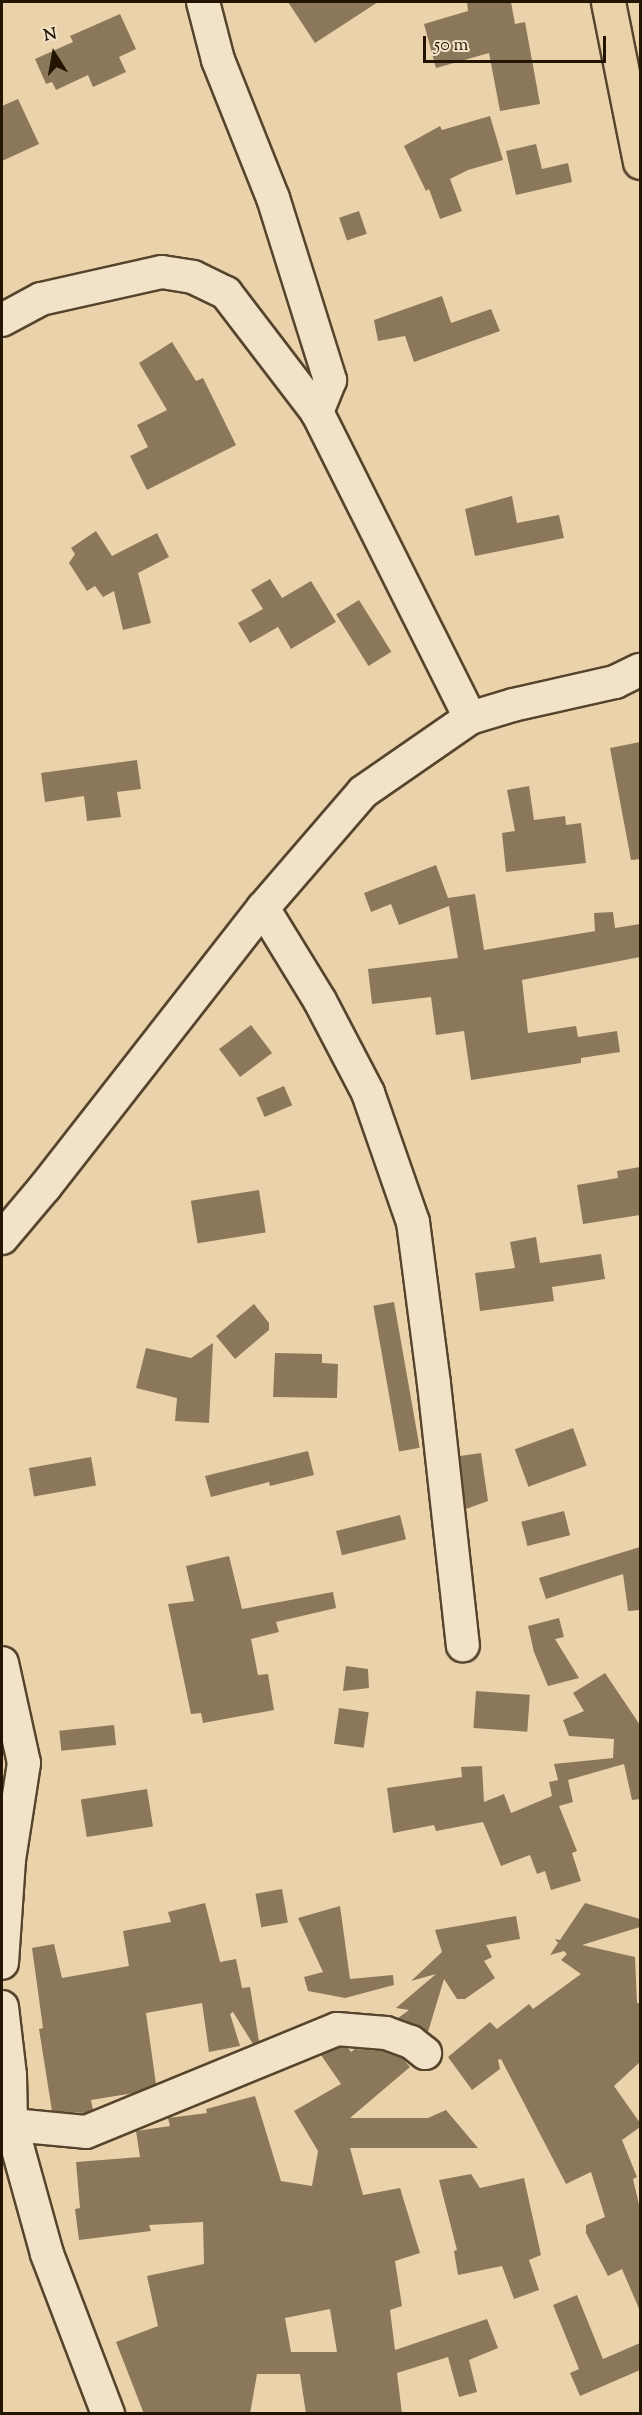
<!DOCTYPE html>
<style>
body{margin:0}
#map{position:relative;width:642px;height:2415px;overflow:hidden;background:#ead3ab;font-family:"Sorts Mill Goudy",serif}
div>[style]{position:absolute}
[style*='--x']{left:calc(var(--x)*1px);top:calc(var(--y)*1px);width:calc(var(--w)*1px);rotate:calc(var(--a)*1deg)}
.building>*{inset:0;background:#8b785a;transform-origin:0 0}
.roads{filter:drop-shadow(2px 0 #56442d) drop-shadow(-2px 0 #56442d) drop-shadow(0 2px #56442d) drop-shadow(0 -2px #56442d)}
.minor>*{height:32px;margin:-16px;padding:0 16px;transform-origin:16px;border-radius:16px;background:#f1e2c8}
.major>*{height:33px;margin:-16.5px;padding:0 16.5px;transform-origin:16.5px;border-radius:16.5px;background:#ead3ab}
span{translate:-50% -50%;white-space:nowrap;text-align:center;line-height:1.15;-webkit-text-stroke:6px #f1e2c8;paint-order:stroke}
.frame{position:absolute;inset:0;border:3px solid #241503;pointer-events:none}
.north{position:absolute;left:24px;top:24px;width:60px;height:60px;-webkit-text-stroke:4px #f1e2c8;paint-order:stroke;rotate:349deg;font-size:16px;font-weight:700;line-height:24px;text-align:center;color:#241503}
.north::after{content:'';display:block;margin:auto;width:21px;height:27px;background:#241503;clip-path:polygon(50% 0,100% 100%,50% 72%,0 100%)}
.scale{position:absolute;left:423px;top:36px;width:183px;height:27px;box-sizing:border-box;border:3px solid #241503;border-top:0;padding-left:8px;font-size:18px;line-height:21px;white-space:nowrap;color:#241503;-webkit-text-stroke:4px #f1e2c8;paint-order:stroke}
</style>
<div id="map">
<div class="building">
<i style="clip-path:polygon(288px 2px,378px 2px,315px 43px)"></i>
<i style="clip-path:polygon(467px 2px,511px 2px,515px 24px,525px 22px,540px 104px,500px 111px,489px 53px,436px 68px,424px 24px,468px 11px)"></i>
<i style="clip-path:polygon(120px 14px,136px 49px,119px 57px,126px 72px,93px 87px,88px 75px,56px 90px,52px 82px,46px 84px,35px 59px,73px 42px,70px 36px)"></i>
<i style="clip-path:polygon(18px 99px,39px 144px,2px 161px,2px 106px)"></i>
<i style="clip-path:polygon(490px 116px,503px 160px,468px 170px,450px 179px,462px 211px,440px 219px,429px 189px,426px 191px,404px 146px,440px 126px,442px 130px)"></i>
<i style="clip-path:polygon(536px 144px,542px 169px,568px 163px,572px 182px,516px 195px,506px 151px)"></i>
<i style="left:359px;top:211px;width:24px;height:21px;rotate:71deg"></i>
<i style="clip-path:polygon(442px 296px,451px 323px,491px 309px,500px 331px,414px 362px,405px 336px,378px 341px,374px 320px)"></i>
<i style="clip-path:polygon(172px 342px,196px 381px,203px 378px,236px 445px,147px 490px,130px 456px,148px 447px,137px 425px,167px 410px,139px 363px)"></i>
<i style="clip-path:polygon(512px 496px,517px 523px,559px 515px,564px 538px,475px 556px,465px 509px)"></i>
<i style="clip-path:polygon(96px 531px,112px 556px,157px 533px,169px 557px,138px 573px,151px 623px,123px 630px,114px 591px,103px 597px,95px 586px,87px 591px,69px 563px,75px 554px,71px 548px)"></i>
<i style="clip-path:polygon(270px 579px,282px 598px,311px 581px,336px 622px,291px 649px,278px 627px,250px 643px,238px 623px,263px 609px,251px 590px)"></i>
<i style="left:359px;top:600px;width:61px;height:27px;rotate:58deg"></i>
<i style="clip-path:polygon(640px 742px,640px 859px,631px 860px,610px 748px)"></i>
<i style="clip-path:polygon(137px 760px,141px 789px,117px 792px,121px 817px,87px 821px,84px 796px,45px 802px,41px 773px)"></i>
<i style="clip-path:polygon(529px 786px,534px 820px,565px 816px,566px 825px,581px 823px,586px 863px,506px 872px,502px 833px,515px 831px,507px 790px)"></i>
<i style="clip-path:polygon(436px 865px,448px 898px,475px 894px,484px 950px,595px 931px,594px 913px,613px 912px,615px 928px,640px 924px,640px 957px,522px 980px,528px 1033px,576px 1026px,578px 1037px,617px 1031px,620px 1052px,581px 1058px,581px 1063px,471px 1080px,464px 1031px,436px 1035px,431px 997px,372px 1004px,368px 969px,458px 958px,449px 906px,399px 925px,391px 904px,371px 912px,364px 893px)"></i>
<i style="left:251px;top:1025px;width:35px;height:40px;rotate:53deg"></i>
<i style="left:284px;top:1086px;width:21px;height:30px;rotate:67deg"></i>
<i style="clip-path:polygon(640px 1167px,640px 1215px,583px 1224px,577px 1185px,618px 1178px,617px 1171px)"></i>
<i style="left:259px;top:1190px;width:43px;height:69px;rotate:81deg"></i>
<i style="clip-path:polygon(536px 1237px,540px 1263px,601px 1254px,605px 1279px,552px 1287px,554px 1301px,480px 1311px,475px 1273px,515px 1268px,510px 1242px)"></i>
<i style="left:394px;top:1302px;width:148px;height:21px;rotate:80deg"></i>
<i style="clip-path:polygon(254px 1304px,269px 1323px,269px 1330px,235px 1359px,216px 1336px)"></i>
<i style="clip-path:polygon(213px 1343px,209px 1423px,175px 1421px,177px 1398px,136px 1388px,146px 1348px,191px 1358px)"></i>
<i style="clip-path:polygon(275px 1353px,322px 1354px,322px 1363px,338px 1364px,337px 1398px,273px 1397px)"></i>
<i style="left:573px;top:1428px;width:40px;height:62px;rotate:70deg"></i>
<i style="clip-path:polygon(308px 1451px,314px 1475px,270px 1486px,269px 1482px,211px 1497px,205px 1476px)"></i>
<i style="clip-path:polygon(481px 1453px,488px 1501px,466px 1509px,460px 1456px)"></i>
<i style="left:91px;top:1457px;width:29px;height:63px;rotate:80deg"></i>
<i style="left:564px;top:1511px;width:25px;height:44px;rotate:76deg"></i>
<i style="left:400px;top:1515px;width:25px;height:66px;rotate:76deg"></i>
<i style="clip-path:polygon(640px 1547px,640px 1610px,628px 1611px,623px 1574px,546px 1599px,539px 1578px)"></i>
<i style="clip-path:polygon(229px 1556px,242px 1609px,333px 1592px,336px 1608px,276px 1622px,279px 1632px,251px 1639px,258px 1675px,268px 1674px,274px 1710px,203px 1723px,201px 1713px,191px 1714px,168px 1604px,194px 1601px,186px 1566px)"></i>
<i style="clip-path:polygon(559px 1618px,564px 1637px,555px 1639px,579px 1678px,548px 1686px,534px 1652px,528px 1626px)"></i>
<i style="clip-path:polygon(346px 1666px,368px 1669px,369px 1688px,343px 1691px)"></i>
<i style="clip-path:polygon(605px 1673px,640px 1725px,640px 1799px,632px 1800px,624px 1764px,568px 1780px,573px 1802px,559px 1806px,577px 1851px,572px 1853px,581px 1881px,551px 1890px,545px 1871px,537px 1874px,530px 1855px,501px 1866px,483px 1822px,436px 1831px,434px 1825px,393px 1833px,387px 1788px,462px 1777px,461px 1767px,482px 1766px,484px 1802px,504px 1794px,511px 1813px,552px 1796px,549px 1782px,558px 1780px,554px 1764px,613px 1758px,614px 1739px,569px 1736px,563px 1720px,584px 1711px,573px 1693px)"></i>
<i style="left:476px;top:1691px;width:54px;height:37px;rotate:4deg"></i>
<i style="left:339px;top:1708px;width:30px;height:36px;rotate:8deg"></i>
<i style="left:114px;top:1725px;width:20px;height:55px;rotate:84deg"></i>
<i style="left:147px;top:1789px;width:38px;height:67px;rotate:81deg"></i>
<i style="left:282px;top:1889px;width:34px;height:27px;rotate:80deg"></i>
<i style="clip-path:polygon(205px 1903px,220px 1962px,236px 1959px,242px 1988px,250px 1987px,259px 2041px,253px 2044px,233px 2012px,230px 2014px,240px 2046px,209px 2052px,202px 2003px,146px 2013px,156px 2084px,134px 2093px,91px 2100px,93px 2110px,85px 2113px,52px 2111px,39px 2029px,43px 2028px,32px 1948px,54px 1944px,62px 1978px,129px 1966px,123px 1931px,171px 1922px,168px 1912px)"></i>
<i style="clip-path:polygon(585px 1903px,640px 1919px,640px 1927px,582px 1945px,635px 1957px,637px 2003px,640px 2003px,640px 2062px,614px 2086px,640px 2123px,640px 2127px,622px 2140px,637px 2177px,633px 2179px,640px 2209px,640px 2311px,622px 2269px,608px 2276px,586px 2233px,586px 2225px,605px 2217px,591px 2172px,566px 2184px,501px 2059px,498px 2060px,500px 2069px,472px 2090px,448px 2057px,490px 2022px,497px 2029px,529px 2004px,533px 2009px,581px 1974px,561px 1960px,567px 1954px,564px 1951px,550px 1955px,558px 1943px,555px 1939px,560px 1940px)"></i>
<i style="clip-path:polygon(340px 1906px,350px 1979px,393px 1975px,394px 1985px,345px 1998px,308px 1991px,304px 1977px,323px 1972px,298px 1918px)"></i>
<i style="clip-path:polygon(516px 1916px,520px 1939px,486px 1945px,492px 1957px,484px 1961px,495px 1978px,465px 1999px,457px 1999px,444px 1979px,428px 2032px,398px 2018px,409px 2010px,396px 2008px,436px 1974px,411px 1981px,442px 1952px,435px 1930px)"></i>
<i style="clip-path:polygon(evenodd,340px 2047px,348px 2048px,351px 2052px,355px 2049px,382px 2051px,402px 2058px,410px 2067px,350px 2118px,428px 2118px,446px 2110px,478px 2148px,350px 2148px,363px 2195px,400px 2188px,420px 2253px,395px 2261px,402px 2306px,390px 2310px,395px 2350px,487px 2319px,498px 2348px,469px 2360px,477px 2392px,459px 2397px,448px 2357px,397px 2373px,402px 2414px,306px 2414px,300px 2374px,257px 2374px,250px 2414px,144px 2414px,116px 2342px,158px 2326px,147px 2276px,204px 2264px,203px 2222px,149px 2225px,151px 2231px,79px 2240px,75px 2209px,80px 2208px,76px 2162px,140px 2157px,136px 2131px,170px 2126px,168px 2118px,207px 2113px,206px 2109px,255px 2096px,281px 2181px,312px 2186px,318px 2151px,294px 2111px,341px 2084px,321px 2055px,340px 2047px,330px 2309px,337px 2352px,291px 2352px,285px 2318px,330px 2309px)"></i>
<i style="clip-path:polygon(471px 2174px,480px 2188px,524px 2178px,541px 2255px,529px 2260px,539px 2290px,514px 2299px,502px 2266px,458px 2275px,454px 2251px,457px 2250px,439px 2180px)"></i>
<i style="clip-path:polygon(577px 2295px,603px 2359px,640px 2343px,640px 2370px,580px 2396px,570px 2373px,579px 2369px,553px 2305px)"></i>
</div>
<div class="roads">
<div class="minor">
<i style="--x:203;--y:2;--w:60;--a:75.5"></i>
<i style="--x:218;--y:60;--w:149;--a:68.3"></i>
<i style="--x:273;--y:198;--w:191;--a:72.6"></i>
<i style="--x:330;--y:380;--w:35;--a:112"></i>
<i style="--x:2;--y:320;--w:44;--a:-28.3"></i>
<i style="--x:41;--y:299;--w:124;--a:-12.6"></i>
<i style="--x:162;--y:272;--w:31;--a:9"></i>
<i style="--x:193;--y:277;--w:37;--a:26"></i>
<i style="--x:226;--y:293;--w:150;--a:52.6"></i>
<i style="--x:317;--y:412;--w:342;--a:63.4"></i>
<i style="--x:263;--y:908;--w:109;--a:58.5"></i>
<i style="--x:320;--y:1001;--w:104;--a:62.4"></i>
<i style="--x:368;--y:1093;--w:137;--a:70.8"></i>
<i style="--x:413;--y:1222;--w:163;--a:82.6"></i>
<i style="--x:434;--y:1384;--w:263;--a:83.7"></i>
<i style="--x:2;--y:1238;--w:67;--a:-49.9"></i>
<i style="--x:45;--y:1187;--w:354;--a:-52"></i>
<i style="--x:263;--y:908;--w:153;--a:-49.2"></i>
<i style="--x:363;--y:792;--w:130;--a:-34.7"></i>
<i style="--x:470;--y:718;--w:45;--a:-16.8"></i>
<i style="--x:513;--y:705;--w:105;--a:-12.7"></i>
<i style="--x:615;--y:682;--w:28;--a:-26"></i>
<i style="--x:2;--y:1663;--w:102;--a:77.6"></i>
<i style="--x:24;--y:1763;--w:98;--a:98.8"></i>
<i style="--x:9;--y:1860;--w:103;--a:93.9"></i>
<i style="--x:2;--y:2007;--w:68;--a:83.3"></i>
<i style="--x:10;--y:2075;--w:49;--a:88.8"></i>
<i style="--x:11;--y:2124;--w:135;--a:74.5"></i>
<i style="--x:47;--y:2254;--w:171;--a:69.1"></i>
<i style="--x:2;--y:2124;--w:84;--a:5.4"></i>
<i style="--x:86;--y:2132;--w:271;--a:-22.3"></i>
<i style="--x:337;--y:2029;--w:49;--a:4.7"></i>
<i style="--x:386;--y:2033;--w:27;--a:20"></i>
<i style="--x:411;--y:2042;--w:18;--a:38"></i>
</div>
<div class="major">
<i style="--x:608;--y:2;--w:163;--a:78.7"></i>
</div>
</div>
<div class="frame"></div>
<div class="north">N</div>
<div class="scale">50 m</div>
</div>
